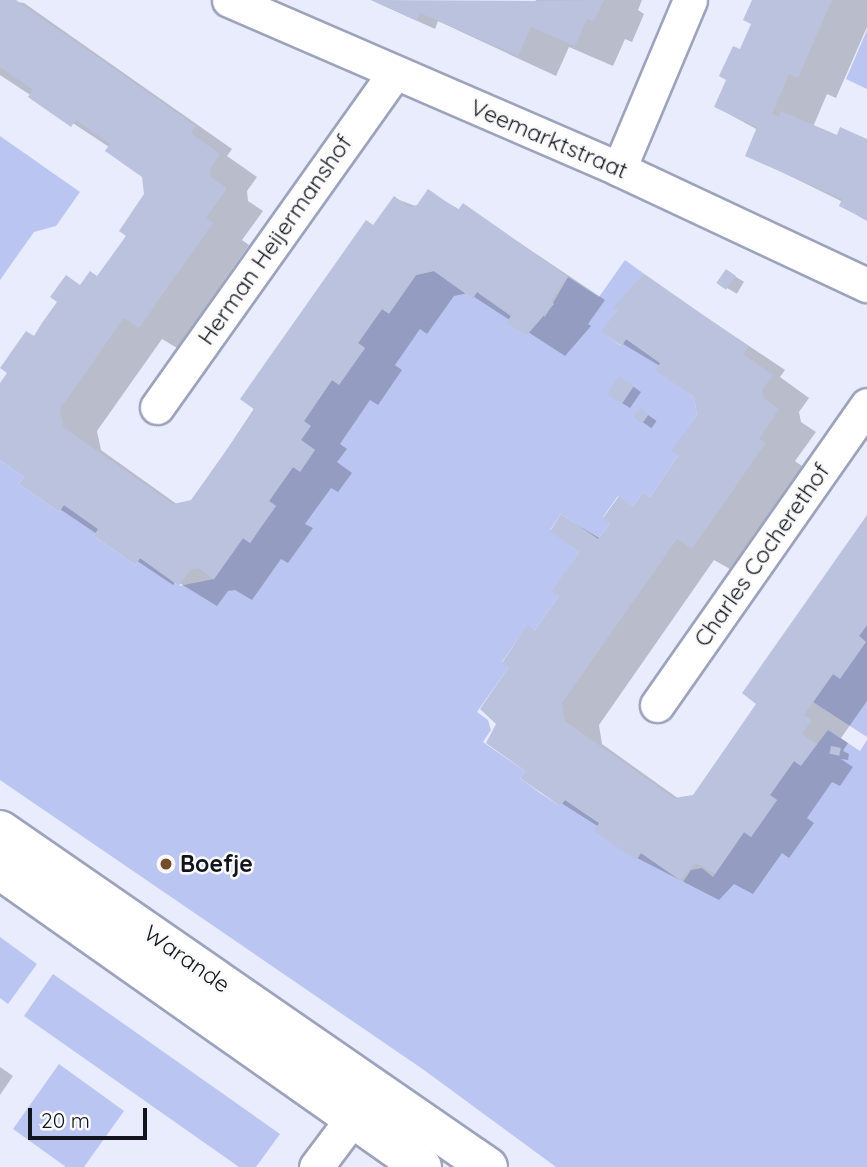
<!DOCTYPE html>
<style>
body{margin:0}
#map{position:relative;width:867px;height:1167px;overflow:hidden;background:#e8ecfd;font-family:Quicksand,sans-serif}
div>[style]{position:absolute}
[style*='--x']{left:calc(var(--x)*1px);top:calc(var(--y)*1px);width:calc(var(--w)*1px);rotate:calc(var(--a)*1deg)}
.green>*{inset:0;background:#bac5f2}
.shadow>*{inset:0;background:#0003;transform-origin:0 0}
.building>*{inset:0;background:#bbc2dd;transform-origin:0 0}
.roads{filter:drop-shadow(2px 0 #9da3bd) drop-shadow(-2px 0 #9da3bd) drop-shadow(0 2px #9da3bd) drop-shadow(0 -2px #9da3bd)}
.minor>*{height:33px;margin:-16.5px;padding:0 16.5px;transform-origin:16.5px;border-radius:16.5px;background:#fff}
.tertiary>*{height:38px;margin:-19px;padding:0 19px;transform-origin:19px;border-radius:19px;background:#fff}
.dots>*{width:19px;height:19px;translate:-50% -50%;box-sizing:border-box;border:4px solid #fafafa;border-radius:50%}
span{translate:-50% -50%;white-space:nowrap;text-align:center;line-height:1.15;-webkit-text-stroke:5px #fafafa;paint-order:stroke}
.street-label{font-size:23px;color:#12141e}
.poi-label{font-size:23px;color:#12141e;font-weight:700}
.left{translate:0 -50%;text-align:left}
.scale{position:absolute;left:28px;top:1108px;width:119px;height:32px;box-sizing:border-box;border:4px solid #12141e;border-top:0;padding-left:9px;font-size:21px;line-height:24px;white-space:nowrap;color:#12141e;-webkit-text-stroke:5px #fafafa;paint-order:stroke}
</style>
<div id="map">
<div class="green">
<i style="clip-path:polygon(867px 30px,867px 89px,846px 79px)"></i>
<i style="clip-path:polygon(0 136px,80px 192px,56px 226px,34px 232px,0 280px)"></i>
<i style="clip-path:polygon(625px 260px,643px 273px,614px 308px,617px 310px,602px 332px,621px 346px,626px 339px,660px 363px,676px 384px,694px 397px,697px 415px,672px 451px,678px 456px,650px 497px,643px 492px,633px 506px,618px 496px,603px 517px,610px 523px,598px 539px,561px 514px,550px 530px,579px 552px,552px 592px,559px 596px,544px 617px,535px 630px,527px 626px,502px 662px,508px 668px,477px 712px,488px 720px,491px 730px,483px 742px,525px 771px,520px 778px,540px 793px,560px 806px,565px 800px,599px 823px,637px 859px,641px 853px,683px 882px,691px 870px,702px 868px,713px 877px,744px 832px,751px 837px,777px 800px,770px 795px,794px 761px,801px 765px,828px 730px,860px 751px,867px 740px,867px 1167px,556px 1167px,424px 1070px,0 780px,0 460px,24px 477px,19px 484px,59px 512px,64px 505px,98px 529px,94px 536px,135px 565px,140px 558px,179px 586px,214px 579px,243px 538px,250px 543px,262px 525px,276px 506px,269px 501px,293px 467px,300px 471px,315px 450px,301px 440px,304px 421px,332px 380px,339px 384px,365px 348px,358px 343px,382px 309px,389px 313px,416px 275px,434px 271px,472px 298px,477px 292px,511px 316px,507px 323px,526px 336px,542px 315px,545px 317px,568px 277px,599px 297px)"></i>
<i style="clip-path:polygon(867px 625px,867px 737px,813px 702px,833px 674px,866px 642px,859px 636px)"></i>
<i style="clip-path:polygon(0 937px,37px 964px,8px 1004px,0 998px)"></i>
<i style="clip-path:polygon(53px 974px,280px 1134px,256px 1167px,239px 1167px,24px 1016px)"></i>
<i style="clip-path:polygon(59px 1064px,124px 1111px,84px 1167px,66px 1167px,13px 1129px)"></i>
</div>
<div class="shadow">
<i style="clip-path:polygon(0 0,24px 3px,232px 149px,227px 156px,257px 177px,247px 191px,248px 201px,263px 211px,242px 240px,249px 245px,177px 348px,162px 339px,97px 431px,101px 450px,178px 505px,192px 502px,394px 198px,418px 207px,429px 192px,460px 210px,463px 205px,605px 300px,588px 324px,591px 326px,565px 356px,468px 293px,454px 296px,427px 334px,420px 329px,395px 365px,402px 370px,378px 405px,370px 400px,340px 444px,347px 449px,337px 462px,352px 473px,338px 492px,331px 488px,305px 524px,313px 528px,288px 563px,281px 559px,252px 600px,235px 590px,228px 591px,217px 606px,176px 581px,173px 585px,21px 483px,26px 476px,0 458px,0 386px,34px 337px,82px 286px,98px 278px,128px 235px,146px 194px,143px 176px,109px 147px,0 75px)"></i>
<i style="clip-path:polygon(371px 0,534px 4px,536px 0,642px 0,638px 10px,644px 14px,632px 42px,625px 39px,613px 66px,569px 47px,556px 76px,438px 21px,435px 29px)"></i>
<i style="clip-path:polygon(754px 0,867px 0,867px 27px,836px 98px,827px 94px,813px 127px,838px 138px,867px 141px,867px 221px,841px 206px,843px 202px,747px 155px,758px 130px,716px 107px,753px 24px)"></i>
<i style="left:726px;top:271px;width:21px;height:14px;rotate:31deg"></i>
<i style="clip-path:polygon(643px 275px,785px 370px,780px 377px,809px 398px,799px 412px,801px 422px,816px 432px,795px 461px,802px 466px,730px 569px,714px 560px,599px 725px,602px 744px,679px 799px,694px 796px,759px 703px,867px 517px,867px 701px,841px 738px,848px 743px,843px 751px,849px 754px,848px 760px,841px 759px,853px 767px,840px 786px,832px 782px,807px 818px,814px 823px,789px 858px,782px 853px,753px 894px,734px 884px,719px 900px,637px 858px,599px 827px,522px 778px,527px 771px,535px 632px,561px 595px,582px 551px,562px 516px,601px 539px,635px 507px,651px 499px,681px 456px,699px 415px,696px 396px,660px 366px,623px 344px)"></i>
<i style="clip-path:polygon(628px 383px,641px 392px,630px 408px,622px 403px)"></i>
<i style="left:641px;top:410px;width:19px;height:9px;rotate:35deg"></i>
<i style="clip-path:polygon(0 1067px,13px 1076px,0 1095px)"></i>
</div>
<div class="building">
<i style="clip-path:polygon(0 0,16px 0,196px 126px,191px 133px,220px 154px,210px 169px,211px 177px,227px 188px,206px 218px,213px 223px,139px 328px,124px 318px,60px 409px,63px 427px,173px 504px,191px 500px,255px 410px,240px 399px,366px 220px,373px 225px,394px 196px,409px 207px,417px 205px,428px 189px,458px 210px,463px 203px,568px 277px,551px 301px,554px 304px,526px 336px,506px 323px,511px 316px,477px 292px,473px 299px,434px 271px,416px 275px,389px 314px,382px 309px,358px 343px,365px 348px,339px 385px,332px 380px,304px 421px,311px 426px,301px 440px,315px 450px,300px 472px,293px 467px,269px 501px,276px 506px,250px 543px,243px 538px,214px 579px,198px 568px,190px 570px,179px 586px,140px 558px,135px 565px,94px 536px,98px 529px,64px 505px,59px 512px,19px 484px,24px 477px,0 460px,0 383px,7px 373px,0 368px,26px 331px,34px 336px,42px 323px,57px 302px,50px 297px,66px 275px,80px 285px,90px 271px,97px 276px,126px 236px,119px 231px,144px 194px,142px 177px,105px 151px,110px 144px,76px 120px,71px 127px,28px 97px,33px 90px,0 67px)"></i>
<i style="clip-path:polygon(371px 0,533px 1px,604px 0,594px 21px,587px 19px,575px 46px,531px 27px,518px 56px,420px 13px,417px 21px)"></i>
<i style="clip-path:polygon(752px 0,832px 0,798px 78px,789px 74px,772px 114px,779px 117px,781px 111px,837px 135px,840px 127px,867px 139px,867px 220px,839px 206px,842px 199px,745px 156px,757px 127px,714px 107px,726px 80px,719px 76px,733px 46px,740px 49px,751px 24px,743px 20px)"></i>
<i style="left:726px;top:269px;width:12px;height:17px;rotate:35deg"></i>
<i style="clip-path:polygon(643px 273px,749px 347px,743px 354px,773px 375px,762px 390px,764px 398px,779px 409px,759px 439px,766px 443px,692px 549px,677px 539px,574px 686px,562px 703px,565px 721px,674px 798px,693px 795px,756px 704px,742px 693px,867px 515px,867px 625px,859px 636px,866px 642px,840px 679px,833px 674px,804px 715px,812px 720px,802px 734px,817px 744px,801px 766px,794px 761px,770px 795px,777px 800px,751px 837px,744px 832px,715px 874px,696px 863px,680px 880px,641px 853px,636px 860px,594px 831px,599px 823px,593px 819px,565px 800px,560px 806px,520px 778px,525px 771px,486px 743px,496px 724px,480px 709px,508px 668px,502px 663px,527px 625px,535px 630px,544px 617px,559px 596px,551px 592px,579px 552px,550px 531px,561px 514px,598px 539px,610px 523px,603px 518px,619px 496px,633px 506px,643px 492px,650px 497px,678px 456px,671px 451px,697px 415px,694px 397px,655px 370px,660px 363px,626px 339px,622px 346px,601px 332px,617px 310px,613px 308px)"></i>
<i style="left:619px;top:376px;width:18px;height:22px;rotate:34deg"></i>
<i style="left:640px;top:408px;width:11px;height:11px;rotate:38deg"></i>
<i style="left:831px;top:746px;width:10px;height:8px;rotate:11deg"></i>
</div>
<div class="roads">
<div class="minor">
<i style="--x:229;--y:0;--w:425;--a:23.4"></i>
<i style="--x:619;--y:169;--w:274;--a:25.1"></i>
<i style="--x:619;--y:169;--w:183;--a:-67.2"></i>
<i style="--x:157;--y:407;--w:410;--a:-54.6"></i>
<i style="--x:657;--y:705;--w:366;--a:-55"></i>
<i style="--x:316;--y:1167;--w:85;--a:-53.1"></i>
</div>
<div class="tertiary">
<i style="--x:0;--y:830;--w:593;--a:34.63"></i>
<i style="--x:0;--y:870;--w:516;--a:35.14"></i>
</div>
</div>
<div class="dots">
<i style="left:166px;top:864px;background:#734e29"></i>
</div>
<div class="street-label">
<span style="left:549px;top:139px;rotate:23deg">Veemarktstraat</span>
<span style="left:275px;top:240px;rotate:-55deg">Herman Heijermanshof</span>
<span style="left:762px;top:555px;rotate:-55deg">Charles Cocherethof</span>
<span style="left:187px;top:959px;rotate:35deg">Warande</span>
</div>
<div class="poi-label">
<span class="left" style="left:180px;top:864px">Boefje</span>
</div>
<div class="scale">20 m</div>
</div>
